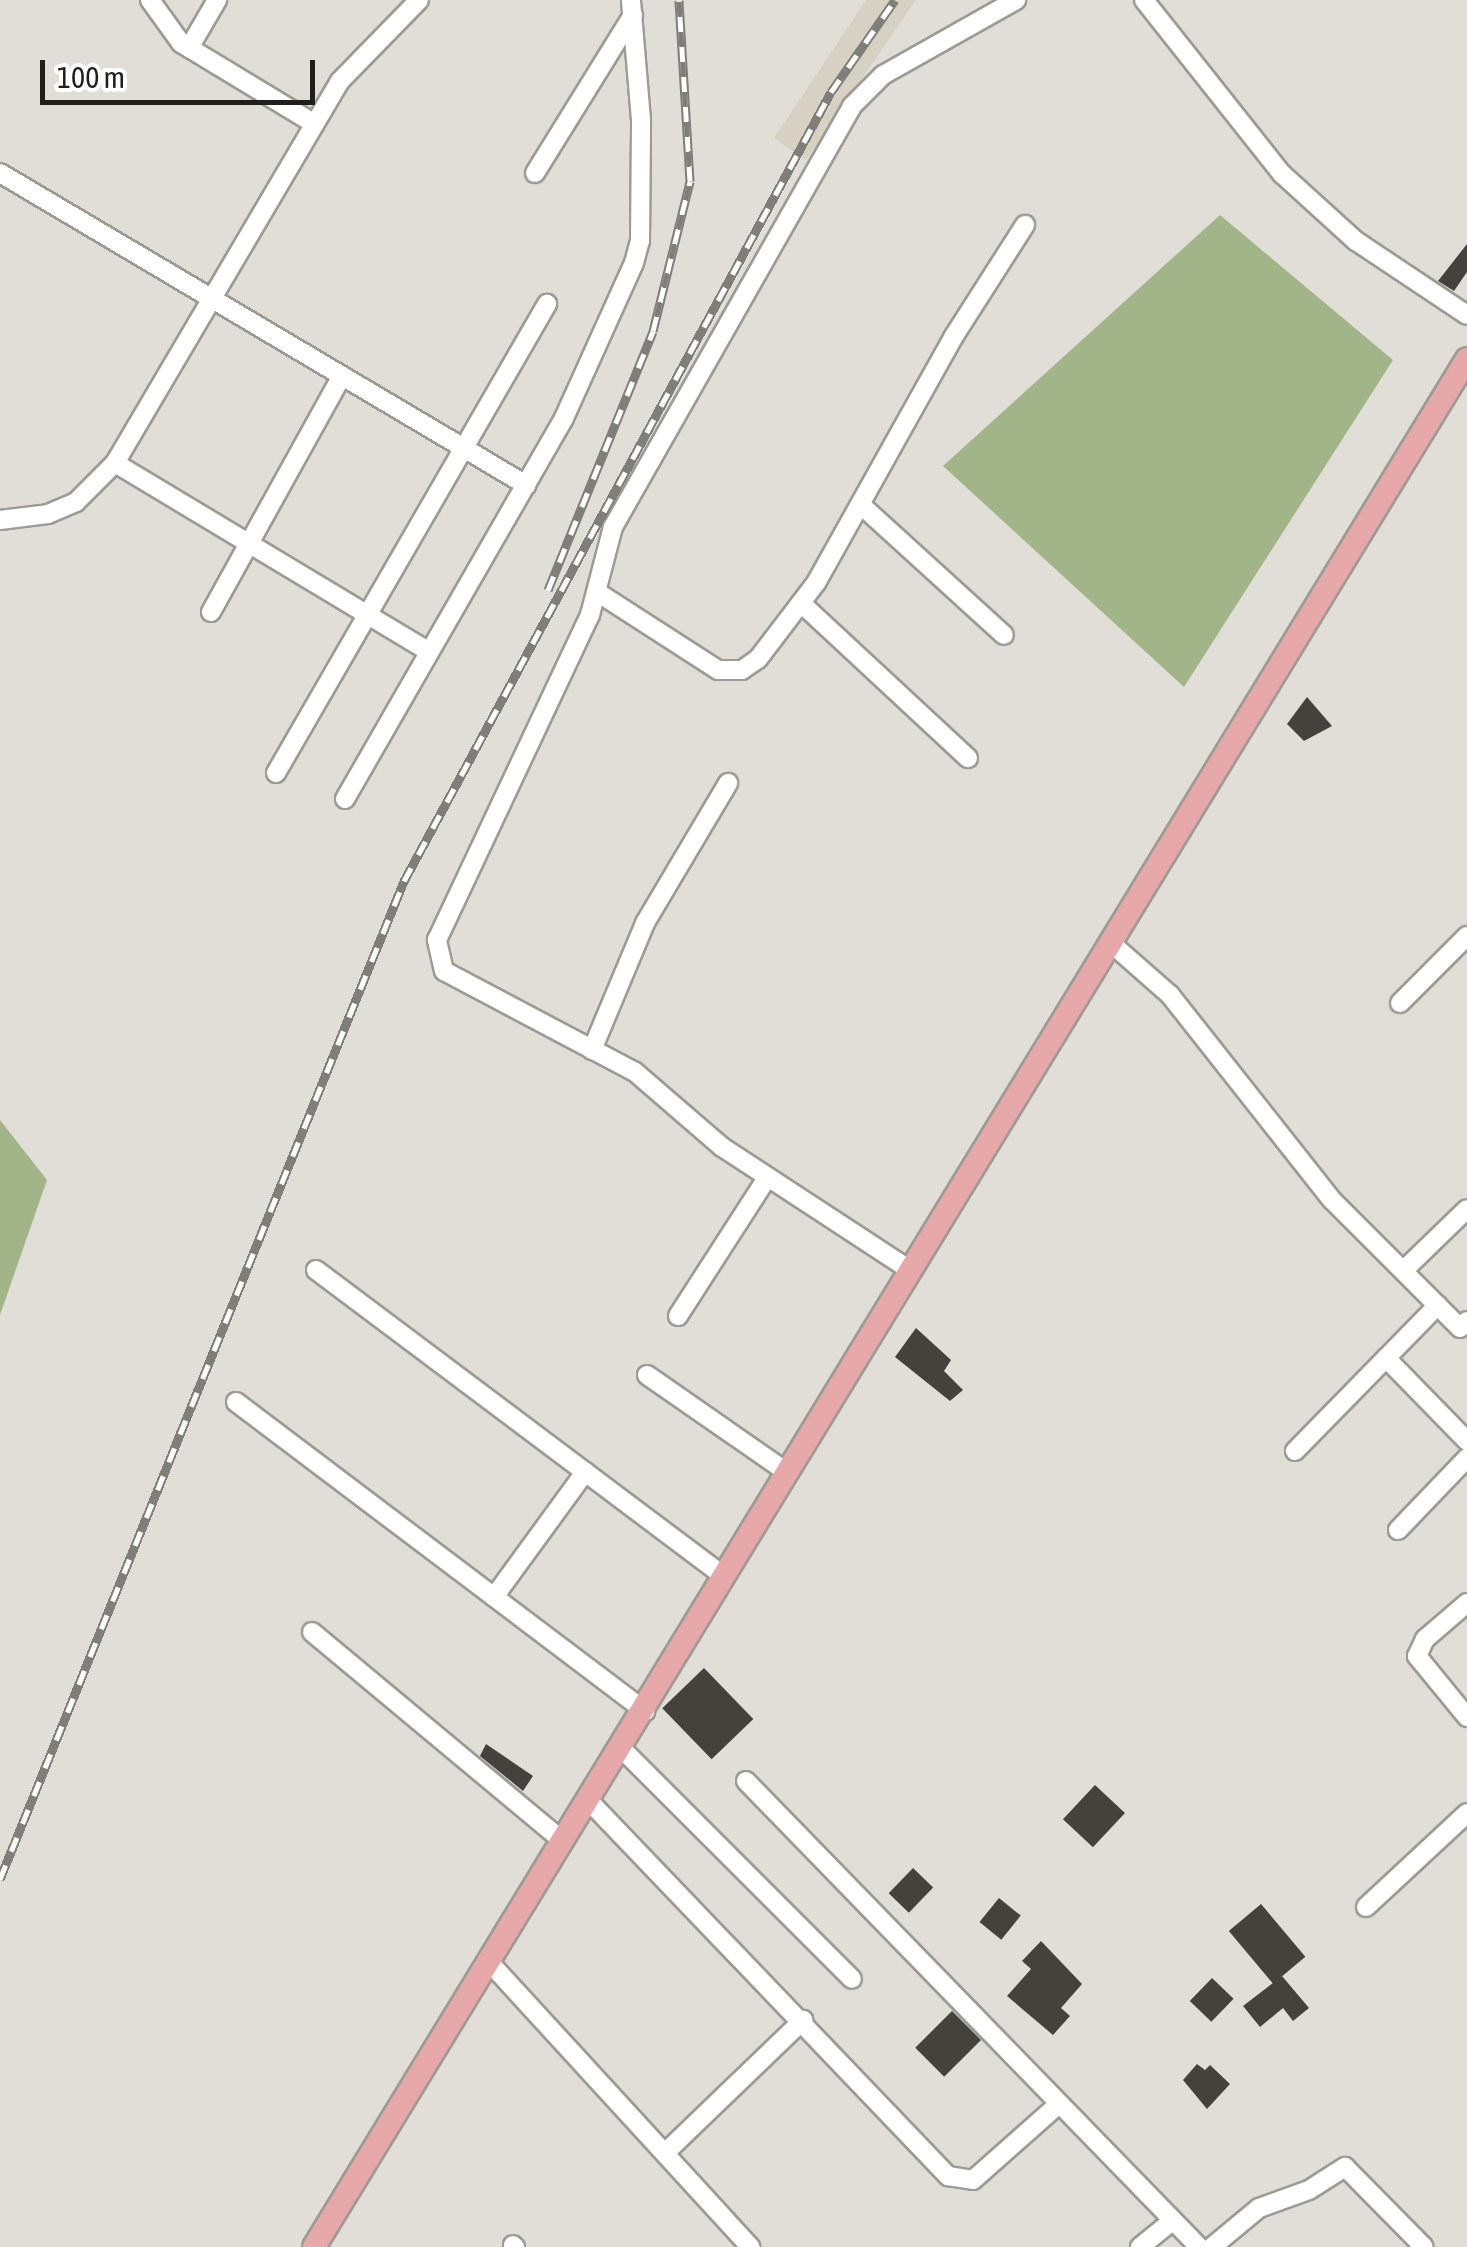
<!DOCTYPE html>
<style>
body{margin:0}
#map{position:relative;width:1467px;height:2247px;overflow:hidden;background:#e1ded7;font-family:"Asap Condensed",sans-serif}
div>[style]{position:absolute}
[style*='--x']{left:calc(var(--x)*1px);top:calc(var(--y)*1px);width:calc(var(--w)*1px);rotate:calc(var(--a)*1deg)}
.built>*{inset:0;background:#d7d1c4}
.green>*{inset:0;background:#a2b588}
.building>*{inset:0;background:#45413c;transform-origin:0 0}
.roads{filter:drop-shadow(2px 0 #9d9b94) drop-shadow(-2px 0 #9d9b94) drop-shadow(0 2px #9d9b94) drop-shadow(0 -2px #9d9b94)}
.minor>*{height:18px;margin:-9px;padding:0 9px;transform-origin:9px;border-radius:9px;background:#fff}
.major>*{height:22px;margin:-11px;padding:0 11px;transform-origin:11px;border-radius:11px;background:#e6a8a9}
.rail>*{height:9px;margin-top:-4.5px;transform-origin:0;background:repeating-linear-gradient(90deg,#fff 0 15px,#807e79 0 30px);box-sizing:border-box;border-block:2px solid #807e79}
span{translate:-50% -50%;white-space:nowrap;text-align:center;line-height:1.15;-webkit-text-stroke:10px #fff;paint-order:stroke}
.scale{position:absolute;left:40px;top:60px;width:275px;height:45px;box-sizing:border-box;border:5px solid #201f1c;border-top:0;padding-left:12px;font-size:30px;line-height:35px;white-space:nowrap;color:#201f1c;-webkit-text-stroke:8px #fff;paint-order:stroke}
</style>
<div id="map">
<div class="built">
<i style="clip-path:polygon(866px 0,916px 0,806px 160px,774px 138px)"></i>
</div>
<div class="green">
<i style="clip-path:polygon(1220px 215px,1393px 360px,1184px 687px,943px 466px)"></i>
<i style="clip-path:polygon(0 1120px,47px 1180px,0 1315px)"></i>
</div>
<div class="building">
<i style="clip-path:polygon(1467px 244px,1467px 272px,1454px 291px,1438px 281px)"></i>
<i style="clip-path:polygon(1307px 697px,1332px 726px,1304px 741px,1287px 724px)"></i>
<i style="clip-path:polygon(916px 1328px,951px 1360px,944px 1371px,963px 1390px,950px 1401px,895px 1357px)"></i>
<i style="left:704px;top:1668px;width:71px;height:58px;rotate:46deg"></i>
<i style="clip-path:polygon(486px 1744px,533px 1776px,523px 1791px,480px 1756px)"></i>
<i style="left:1095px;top:1785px;width:41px;height:47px;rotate:43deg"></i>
<i style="left:913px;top:1868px;width:28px;height:35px;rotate:44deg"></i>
<i style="left:999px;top:1898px;width:28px;height:31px;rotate:39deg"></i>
<i style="left:1261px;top:1904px;width:69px;height:42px;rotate:50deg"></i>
<i style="clip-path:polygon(1041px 1941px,1082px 1984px,1061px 2008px,1070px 2016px,1053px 2035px,1007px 1996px,1031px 1969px,1022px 1961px)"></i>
<i style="clip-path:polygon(1282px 1976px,1309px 2008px,1293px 2021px,1283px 2008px,1260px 2027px,1243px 2006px)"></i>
<i style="left:1212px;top:1978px;width:30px;height:32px;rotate:44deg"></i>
<i style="left:952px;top:2011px;width:41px;height:52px;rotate:45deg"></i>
<i style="clip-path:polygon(1197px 2064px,1205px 2070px,1210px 2065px,1230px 2084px,1207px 2109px,1183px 2080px)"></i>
</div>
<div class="roads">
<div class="minor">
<i style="--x:150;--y:0;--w:53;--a:54.2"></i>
<i style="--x:181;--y:43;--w:154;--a:31.2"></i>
<i style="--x:1144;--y:0;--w:222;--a:51.6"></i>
<i style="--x:1282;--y:174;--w:100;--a:42.2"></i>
<i style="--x:1356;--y:241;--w:133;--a:33.7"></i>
<i style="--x:189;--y:48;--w:56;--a:-59.7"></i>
<i style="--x:0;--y:173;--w:612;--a:30.67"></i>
<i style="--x:535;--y:173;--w:186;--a:-58.2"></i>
<i style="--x:115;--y:463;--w:365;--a:31"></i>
<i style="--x:861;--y:505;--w:193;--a:42.3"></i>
<i style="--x:0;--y:520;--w:48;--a:-7.1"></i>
<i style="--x:48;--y:514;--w:30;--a:-23"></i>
<i style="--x:76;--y:502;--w:55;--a:-45"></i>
<i style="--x:115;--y:463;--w:443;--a:-59.5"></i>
<i style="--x:340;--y:81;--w:113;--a:-45.7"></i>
<i style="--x:597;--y:592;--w:144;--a:32.8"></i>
<i style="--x:718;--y:670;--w:24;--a:0"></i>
<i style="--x:742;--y:670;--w:19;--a:-35"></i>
<i style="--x:758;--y:659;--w:96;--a:-52.7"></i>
<i style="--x:816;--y:583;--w:283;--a:-60.8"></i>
<i style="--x:954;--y:336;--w:132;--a:-57.4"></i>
<i style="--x:801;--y:603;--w:228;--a:42.9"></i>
<i style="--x:211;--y:612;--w:270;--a:-61"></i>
<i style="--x:276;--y:773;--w:542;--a:-59.98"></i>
<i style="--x:345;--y:799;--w:439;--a:-60.1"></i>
<i style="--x:564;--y:418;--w:170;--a:-65.7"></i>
<i style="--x:634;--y:263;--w:23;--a:-75"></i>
<i style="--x:640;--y:241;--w:121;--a:-89.5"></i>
<i style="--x:641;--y:120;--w:120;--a:-94.8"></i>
<i style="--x:1112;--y:944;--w:77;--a:41.3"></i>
<i style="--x:1170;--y:995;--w:260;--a:51.7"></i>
<i style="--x:1331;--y:1199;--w:182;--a:45"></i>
<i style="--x:1460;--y:1328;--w:10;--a:-45"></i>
<i style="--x:1400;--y:1003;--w:95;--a:-45"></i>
<i style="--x:592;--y:1050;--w:138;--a:-67.3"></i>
<i style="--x:645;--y:923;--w:163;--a:-59.3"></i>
<i style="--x:1405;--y:1269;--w:86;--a:-44.1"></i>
<i style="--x:316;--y:1270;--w:511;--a:36.89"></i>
<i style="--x:910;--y:1270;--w:225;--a:-146.8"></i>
<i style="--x:722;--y:1147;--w:115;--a:-139.2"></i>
<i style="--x:635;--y:1072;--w:216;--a:-152.1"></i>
<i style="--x:444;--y:971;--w:32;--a:-103"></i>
<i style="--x:437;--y:940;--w:359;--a:-64.8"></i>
<i style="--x:590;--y:615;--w:91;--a:-75.4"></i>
<i style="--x:613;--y:527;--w:484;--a:-60.4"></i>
<i style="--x:852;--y:106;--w:44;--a:-45"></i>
<i style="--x:883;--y:75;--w:153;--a:-29.4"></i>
<i style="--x:678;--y:1316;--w:164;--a:-57.2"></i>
<i style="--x:1386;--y:1358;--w:116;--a:45.7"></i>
<i style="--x:647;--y:1375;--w:172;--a:34.8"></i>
<i style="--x:236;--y:1402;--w:513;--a:37.07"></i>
<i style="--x:1295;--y:1451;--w:204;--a:-45.6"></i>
<i style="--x:1398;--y:1530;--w:100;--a:-46.2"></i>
<i style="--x:494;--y:1597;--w:155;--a:-53.9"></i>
<i style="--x:1467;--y:1603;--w:55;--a:139.4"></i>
<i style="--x:1425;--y:1639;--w:19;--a:115"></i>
<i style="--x:1417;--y:1656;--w:79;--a:50.7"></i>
<i style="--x:312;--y:1632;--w:327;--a:39.8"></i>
<i style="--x:622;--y:1749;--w:325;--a:45"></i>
<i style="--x:746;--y:1781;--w:650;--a:45.81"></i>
<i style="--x:590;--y:1802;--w:518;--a:46.25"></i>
<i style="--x:948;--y:2176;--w:25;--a:9"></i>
<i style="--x:973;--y:2180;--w:115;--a:-41.5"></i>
<i style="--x:1366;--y:1907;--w:138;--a:-42.9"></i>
<i style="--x:491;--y:1964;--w:384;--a:47.5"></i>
<i style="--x:665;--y:2153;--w:192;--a:-43.9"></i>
<i style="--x:513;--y:2245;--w:3;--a:45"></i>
<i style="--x:1140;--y:2247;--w:41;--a:-39.1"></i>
<i style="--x:1212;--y:2247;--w:61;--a:-39.7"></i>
<i style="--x:1259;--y:2208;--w:53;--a:-19.8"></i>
<i style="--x:1309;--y:2190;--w:43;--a:-32.6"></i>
<i style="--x:1345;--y:2167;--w:112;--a:45.4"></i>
</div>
<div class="major">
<i style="--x:314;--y:2247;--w:2212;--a:-58.59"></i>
</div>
</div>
<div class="rail">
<i style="--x:548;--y:590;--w:279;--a:-67.9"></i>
<i style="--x:653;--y:331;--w:154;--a:-76.1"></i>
<i style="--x:690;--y:181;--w:181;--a:-93.5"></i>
<i style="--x:0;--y:1879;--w:1077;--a:-67.96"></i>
<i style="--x:404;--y:881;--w:897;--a:-61.58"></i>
<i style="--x:831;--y:92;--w:112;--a:-55.2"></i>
</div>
<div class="scale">100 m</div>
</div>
